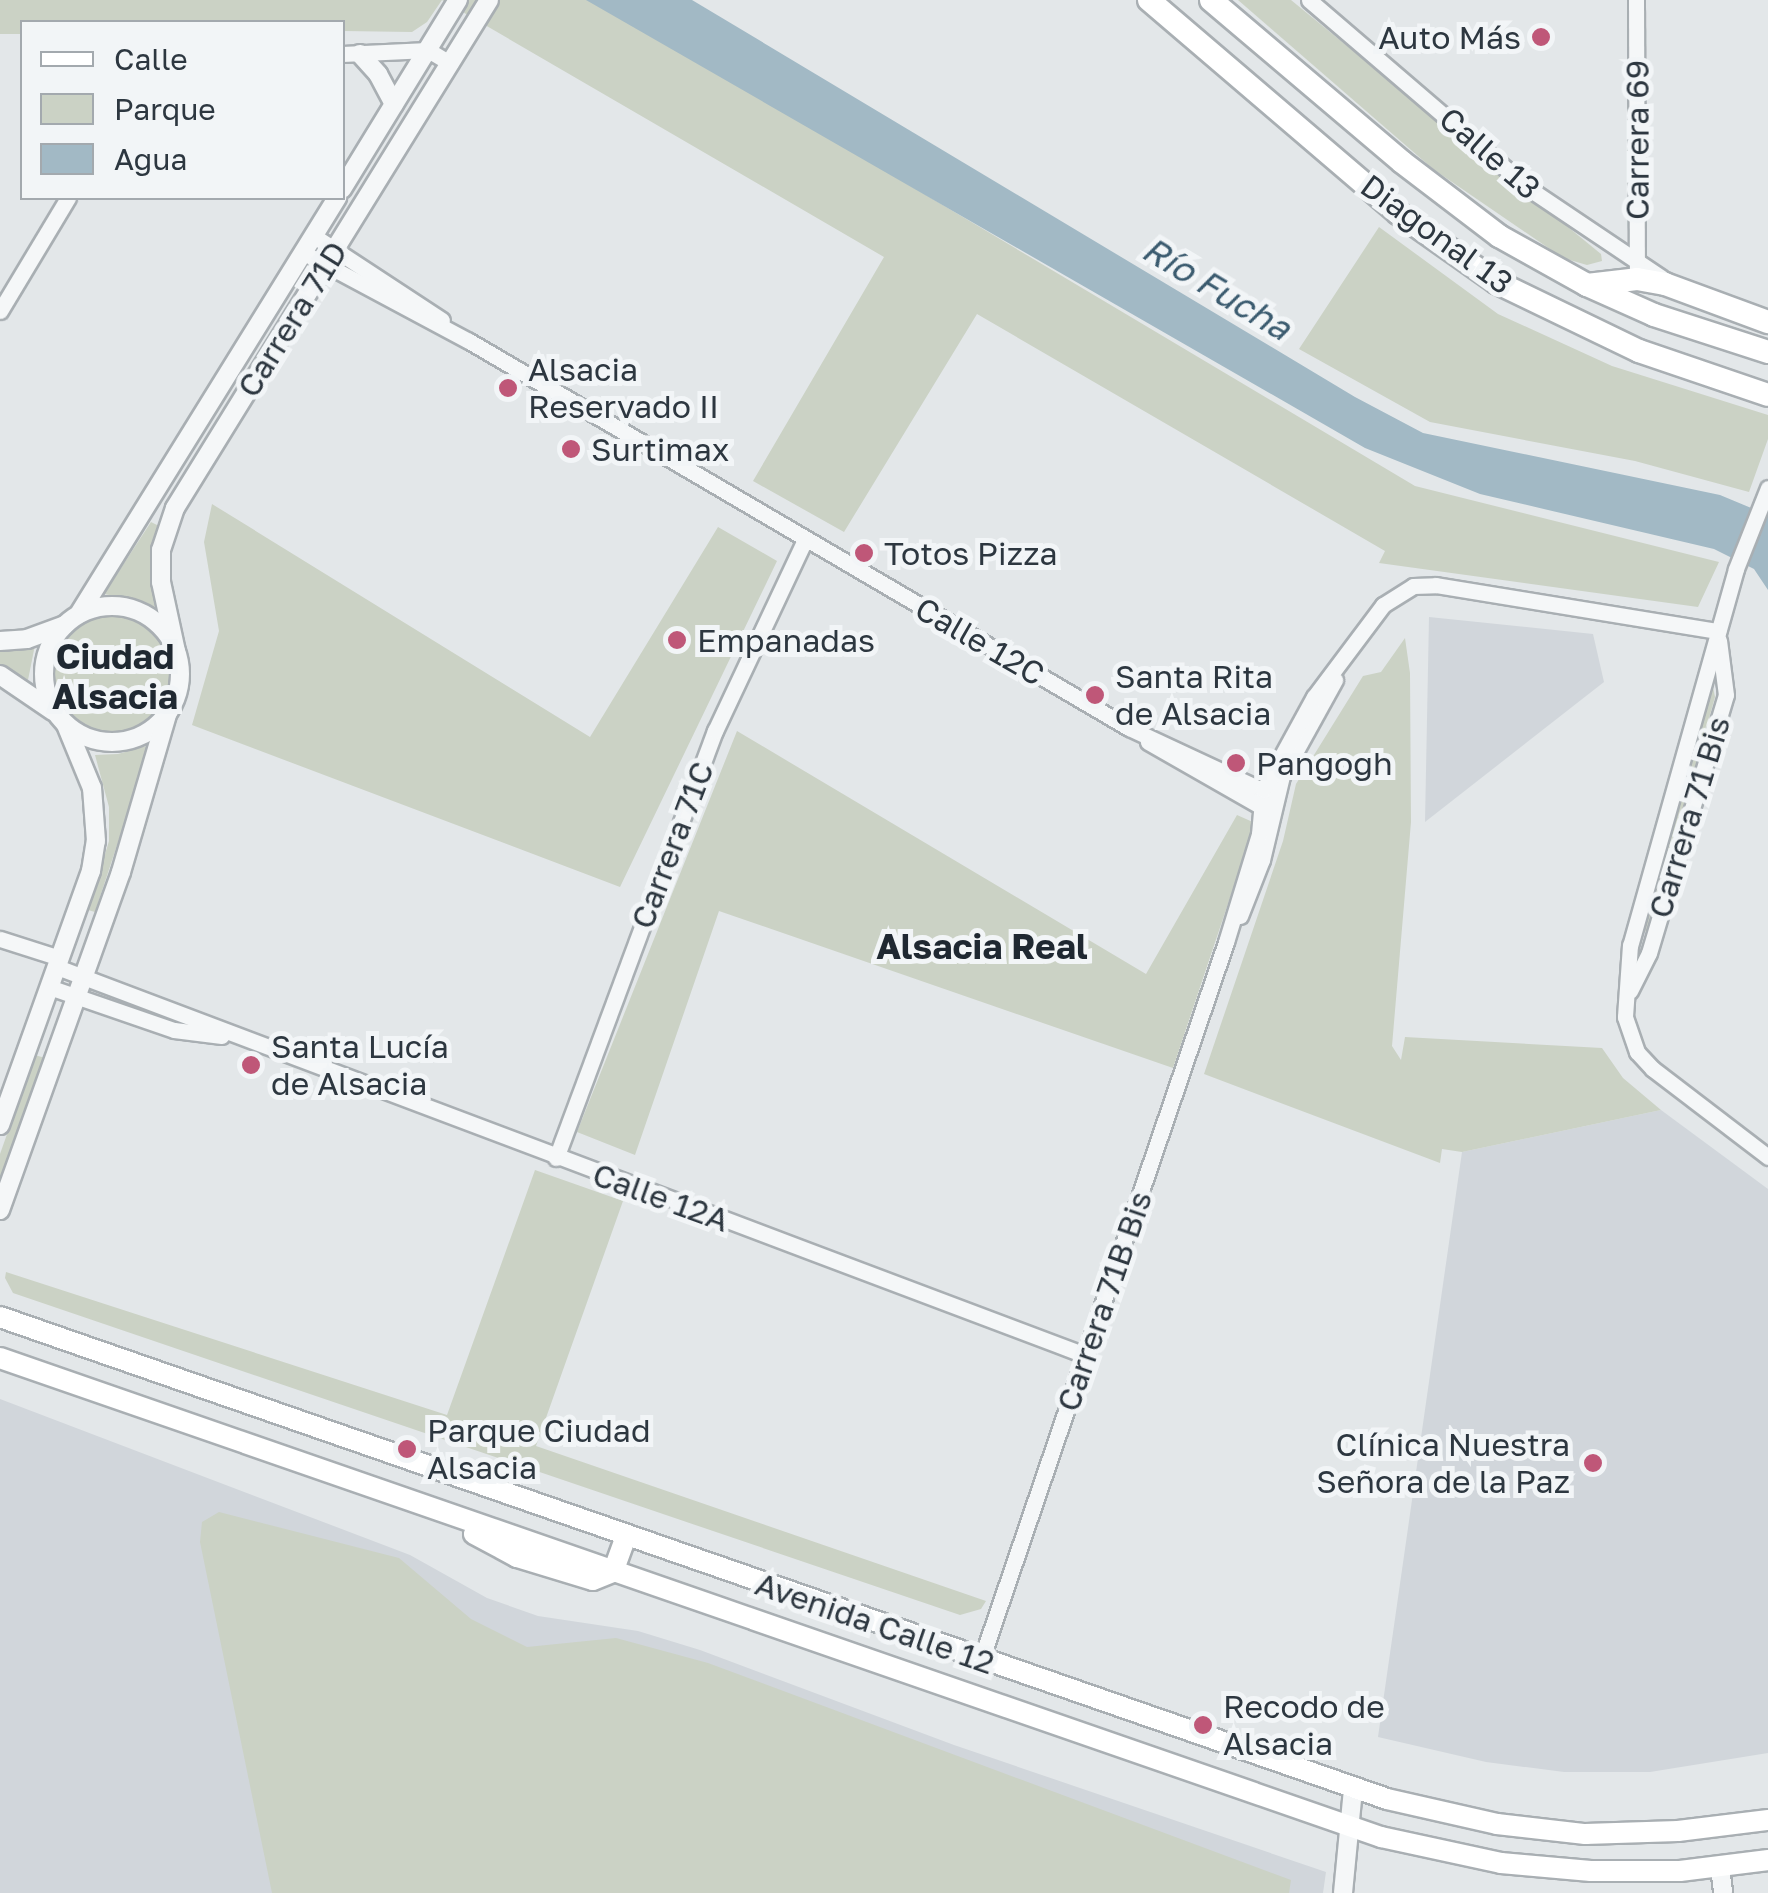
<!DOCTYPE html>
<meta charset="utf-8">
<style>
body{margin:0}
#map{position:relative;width:1768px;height:1893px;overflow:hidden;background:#e3e7e9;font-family:"Golos Text",sans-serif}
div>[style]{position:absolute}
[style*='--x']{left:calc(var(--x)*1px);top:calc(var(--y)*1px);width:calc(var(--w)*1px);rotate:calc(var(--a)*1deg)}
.built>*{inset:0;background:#d1d6db}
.green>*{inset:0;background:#cbd2c5}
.round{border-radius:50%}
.water>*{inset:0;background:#a2b9c5}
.roads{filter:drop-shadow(2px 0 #a9afb3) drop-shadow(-2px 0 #a9afb3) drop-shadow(0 2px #a9afb3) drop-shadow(0 -2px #a9afb3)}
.minor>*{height:15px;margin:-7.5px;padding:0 7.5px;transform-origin:7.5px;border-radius:7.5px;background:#f5f7f8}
.tertiary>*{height:18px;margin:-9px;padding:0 9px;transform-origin:9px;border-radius:9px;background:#f5f7f8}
.tertiary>.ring{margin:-9px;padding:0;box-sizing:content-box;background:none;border:18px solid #f5f7f8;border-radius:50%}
.secondary>*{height:20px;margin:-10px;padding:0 10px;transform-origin:10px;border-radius:10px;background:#fff}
.primary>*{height:22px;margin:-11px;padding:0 11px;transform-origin:11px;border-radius:11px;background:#fff}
.dots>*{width:28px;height:28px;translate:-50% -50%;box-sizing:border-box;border:5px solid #f2f5f7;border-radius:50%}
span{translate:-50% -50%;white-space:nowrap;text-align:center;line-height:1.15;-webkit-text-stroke:10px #f2f5f7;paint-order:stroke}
.poi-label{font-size:32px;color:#2d3740}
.right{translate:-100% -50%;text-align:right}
.left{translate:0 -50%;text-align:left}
.street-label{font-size:32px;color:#2d3740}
.water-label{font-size:35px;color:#3b5b6f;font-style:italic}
.neighbourhood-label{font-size:35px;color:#1f2831;font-weight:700}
.legend{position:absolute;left:20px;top:20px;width:325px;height:180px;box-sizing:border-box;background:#f2f5f7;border:2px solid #a3a9ae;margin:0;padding:12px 18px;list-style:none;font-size:30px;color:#2d3740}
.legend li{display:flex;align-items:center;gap:20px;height:50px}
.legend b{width:50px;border:2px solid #a3a9ae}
</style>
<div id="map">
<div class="built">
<i style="clip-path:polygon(1429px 617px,1593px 634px,1604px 682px,1425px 822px)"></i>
<i style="clip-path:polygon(1661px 1110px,1768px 1189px,1768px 1753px,1650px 1772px,1564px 1772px,1486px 1762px,1378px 1737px,1462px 1152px)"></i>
<i style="clip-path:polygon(0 1399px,410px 1555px,487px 1598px,538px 1616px,638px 1631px,700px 1650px,954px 1745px,1326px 1872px,1323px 1893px,0 1893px)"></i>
</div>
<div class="green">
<i style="clip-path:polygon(0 0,598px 0,1415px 486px,1719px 562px,1698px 607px,1379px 563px,1385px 551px,977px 314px,844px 532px,753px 481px,884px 257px,442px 0,427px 22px,412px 32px,343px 31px,342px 22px,22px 22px,22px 34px,0 34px)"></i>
<i style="clip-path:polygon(1238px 0,1291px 0,1601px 254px,1602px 261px,1587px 265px,1563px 258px,1433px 169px)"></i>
<i style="clip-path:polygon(1379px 227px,1498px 314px,1612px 366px,1768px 415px,1768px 439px,1749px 492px,1635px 461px,1430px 422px,1299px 349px)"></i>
<i style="clip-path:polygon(212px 504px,590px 737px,718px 527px,777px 561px,620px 887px,192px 725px,219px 631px,204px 542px)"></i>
<i style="clip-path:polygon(151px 522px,159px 526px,152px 559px,155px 611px,130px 599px,104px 594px)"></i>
<i class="round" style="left:52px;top:616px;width:118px;height:118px"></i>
<i style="clip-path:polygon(1405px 638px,1410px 673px,1411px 822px,1392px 1046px,1401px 1060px,1405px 1037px,1602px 1048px,1623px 1078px,1661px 1110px,1462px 1152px,1442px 1149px,1440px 1163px,1204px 1074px,1283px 841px,1296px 784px,1363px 676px,1381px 672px)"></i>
<i style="clip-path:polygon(35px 645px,28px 680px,0 664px,0 649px)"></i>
<i style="clip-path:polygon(1712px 682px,1715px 697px,1649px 932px,1643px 931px)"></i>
<i style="clip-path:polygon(737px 731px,1146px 974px,1237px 815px,1255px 823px,1173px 1068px,719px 911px,635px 1155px,577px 1132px)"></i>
<i style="clip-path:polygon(150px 745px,95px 912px,88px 910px,109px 841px,109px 807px,95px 755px,118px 754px)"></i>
<i style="clip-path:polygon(35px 1055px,45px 1058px,0 1181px,0 1154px)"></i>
<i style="clip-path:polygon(535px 1170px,623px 1201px,536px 1446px,986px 1601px,981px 1609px,960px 1615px,13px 1293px,5px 1278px,6px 1272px,447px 1415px)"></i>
<i style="clip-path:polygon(219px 1512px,399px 1558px,471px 1619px,527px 1647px,616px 1638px,708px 1663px,1291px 1880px,1289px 1893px,272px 1893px,200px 1542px,202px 1522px)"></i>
</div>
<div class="water">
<i style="clip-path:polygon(586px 0,692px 0,1355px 397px,1423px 433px,1720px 495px,1768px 515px,1768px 590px,1754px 569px,1714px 549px,1480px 494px,1365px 448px)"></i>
</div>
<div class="roads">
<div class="minor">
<i style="--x:1309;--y:0;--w:289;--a:40.6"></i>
<i style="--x:1528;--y:188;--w:161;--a:33.9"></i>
<i style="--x:1636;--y:0;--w:271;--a:89.8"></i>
<i style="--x:342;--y:54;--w:86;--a:-2.7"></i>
<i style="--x:428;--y:50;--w:26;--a:31"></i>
<i style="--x:314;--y:236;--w:153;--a:33.3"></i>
<i style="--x:304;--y:253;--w:187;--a:28.1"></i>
<i style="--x:469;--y:341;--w:765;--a:30.39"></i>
<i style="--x:1129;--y:728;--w:161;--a:25"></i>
<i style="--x:0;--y:311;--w:132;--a:-59"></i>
<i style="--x:1768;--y:488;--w:87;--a:111.6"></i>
<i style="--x:1736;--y:569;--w:391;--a:105.7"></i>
<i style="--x:1630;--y:945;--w:72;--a:94"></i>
<i style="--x:1625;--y:1017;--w:37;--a:71"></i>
<i style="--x:1637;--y:1052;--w:23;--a:47"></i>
<i style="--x:1653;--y:1069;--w:145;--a:37.4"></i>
<i style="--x:1148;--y:742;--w:137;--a:29.7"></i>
<i style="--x:1240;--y:916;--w:60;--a:-68.6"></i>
<i style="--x:1262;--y:860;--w:86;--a:-76.6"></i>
<i style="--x:1282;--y:776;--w:110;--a:-61.1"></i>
<i style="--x:0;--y:939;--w:63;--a:17.6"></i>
<i style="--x:57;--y:967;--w:1099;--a:20.68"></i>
<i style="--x:49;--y:987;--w:132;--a:19"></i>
<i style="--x:174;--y:1030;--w:48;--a:7.1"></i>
<i style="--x:1630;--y:991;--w:42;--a:-63.4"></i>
<i style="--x:1649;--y:953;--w:269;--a:-73.4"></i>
<i style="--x:1726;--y:695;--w:55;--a:-97.3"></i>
<i style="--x:556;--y:1158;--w:456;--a:-69.6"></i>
<i style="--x:715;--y:731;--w:211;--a:-64.8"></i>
<i style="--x:981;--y:1660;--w:759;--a:-71.16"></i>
<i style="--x:1226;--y:942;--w:113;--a:-73"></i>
<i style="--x:1259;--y:834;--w:44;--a:-84.8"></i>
<i style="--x:1263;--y:790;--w:106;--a:-61.3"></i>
<i style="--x:1314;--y:697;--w:115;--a:-53.1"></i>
<i style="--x:1383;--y:605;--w:36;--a:-32"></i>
<i style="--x:1413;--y:586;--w:23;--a:-2"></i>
<i style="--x:1436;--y:585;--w:286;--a:9.3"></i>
</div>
<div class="tertiary">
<i style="--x:360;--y:54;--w:27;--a:48"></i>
<i style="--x:378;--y:74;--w:34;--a:62"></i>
<i style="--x:342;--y:189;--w:222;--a:-58.5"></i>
<i class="ring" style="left:44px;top:606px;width:118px;height:118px"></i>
<i style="--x:79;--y:614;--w:490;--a:-58.2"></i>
<i style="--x:0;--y:641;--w:27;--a:-4"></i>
<i style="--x:27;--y:639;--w:40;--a:-20.2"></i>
<i style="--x:177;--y:656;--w:76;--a:-102.2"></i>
<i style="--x:161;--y:582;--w:32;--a:-90"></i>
<i style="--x:161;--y:550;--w:44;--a:-71.6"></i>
<i style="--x:175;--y:508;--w:597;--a:-58.28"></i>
<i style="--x:0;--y:675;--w:64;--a:34.2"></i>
<i style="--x:0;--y:1125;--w:270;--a:-70.3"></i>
<i style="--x:91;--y:871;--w:30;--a:-81"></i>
<i style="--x:96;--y:841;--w:53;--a:-94.3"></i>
<i style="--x:92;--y:788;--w:68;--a:-112.4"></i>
<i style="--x:0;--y:1210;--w:359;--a:-70.3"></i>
<i style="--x:121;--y:872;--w:168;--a:-73.7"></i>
<i style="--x:1720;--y:1867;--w:26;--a:83"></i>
<i style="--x:1343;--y:1893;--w:104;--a:-84.5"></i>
</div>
<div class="secondary">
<i style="--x:0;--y:1317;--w:1468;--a:19.16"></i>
<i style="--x:1387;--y:1799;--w:113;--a:12.8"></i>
<i style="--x:1497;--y:1824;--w:89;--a:6.5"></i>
<i style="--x:1585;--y:1834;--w:93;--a:-1.8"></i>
<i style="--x:1678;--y:1831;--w:91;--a:-7"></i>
<i style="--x:0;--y:1358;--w:1462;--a:19.13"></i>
<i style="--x:1381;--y:1837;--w:123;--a:12.2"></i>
<i style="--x:1501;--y:1863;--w:90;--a:5.1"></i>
<i style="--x:1591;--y:1871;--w:89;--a:0"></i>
<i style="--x:1680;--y:1871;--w:89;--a:-7.1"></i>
<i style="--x:474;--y:1534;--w:49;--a:28.1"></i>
<i style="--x:517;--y:1557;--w:79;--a:16.8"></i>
<i style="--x:593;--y:1580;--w:22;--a:-22"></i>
<i style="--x:613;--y:1572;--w:38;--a:-70"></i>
</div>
<div class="primary">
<i style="--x:1149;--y:0;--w:328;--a:40.5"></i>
<i style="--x:1398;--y:213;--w:120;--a:35.1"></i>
<i style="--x:1496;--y:282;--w:159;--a:25.8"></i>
<i style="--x:1639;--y:351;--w:136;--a:18.8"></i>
<i style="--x:1211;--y:0;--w:250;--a:40.3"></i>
<i style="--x:1402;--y:162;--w:122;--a:37.3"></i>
<i style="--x:1499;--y:236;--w:101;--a:29.1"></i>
<i style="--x:1587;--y:285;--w:73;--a:24.1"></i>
<i style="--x:1654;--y:315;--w:120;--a:18"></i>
<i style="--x:1587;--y:285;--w:50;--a:-6.8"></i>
<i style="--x:1637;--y:279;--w:28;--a:10"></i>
<i style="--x:1665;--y:284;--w:110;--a:20.3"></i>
</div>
</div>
<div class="dots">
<i style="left:1541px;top:37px;background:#bf5778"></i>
<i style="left:508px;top:388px;background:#bf5778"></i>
<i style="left:571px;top:449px;background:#bf5778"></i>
<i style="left:864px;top:553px;background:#bf5778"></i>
<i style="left:677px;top:640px;background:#bf5778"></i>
<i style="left:1095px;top:695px;background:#bf5778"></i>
<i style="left:1236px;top:763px;background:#bf5778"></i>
<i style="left:251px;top:1065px;background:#bf5778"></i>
<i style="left:407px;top:1449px;background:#bf5778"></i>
<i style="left:1593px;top:1463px;background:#bf5778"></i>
<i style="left:1203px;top:1725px;background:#bf5778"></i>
</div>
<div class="poi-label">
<span class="right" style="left:1521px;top:37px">Auto Más</span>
<span class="left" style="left:528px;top:388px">Alsacia<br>Reservado II</span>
<span class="left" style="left:591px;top:449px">Surtimax</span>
<span class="left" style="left:884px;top:553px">Totos Pizza</span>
<span class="left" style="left:697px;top:640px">Empanadas</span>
<span class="left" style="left:1115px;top:695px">Santa Rita<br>de Alsacia</span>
<span class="left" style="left:1256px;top:763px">Pangogh</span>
<span class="left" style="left:271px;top:1065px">Santa Lucía<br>de Alsacia</span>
<span class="left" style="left:427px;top:1449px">Parque Ciudad<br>Alsacia</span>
<span class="right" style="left:1570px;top:1463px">Clínica Nuestra<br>Señora de la Paz</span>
<span class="left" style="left:1223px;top:1725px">Recodo de<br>Alsacia</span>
</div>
<div class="street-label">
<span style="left:1637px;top:140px;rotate:-90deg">Carrera 69</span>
<span style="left:1490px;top:153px;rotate:41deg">Calle 13</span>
<span style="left:1437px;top:234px;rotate:36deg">Diagonal 13</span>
<span style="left:292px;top:319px;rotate:-58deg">Carrera 71D</span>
<span style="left:980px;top:641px;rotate:30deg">Calle 12C</span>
<span style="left:1689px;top:817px;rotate:-73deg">Carrera 71 Bis</span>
<span style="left:672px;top:845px;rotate:-69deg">Carrera 71C</span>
<span style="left:661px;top:1197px;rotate:20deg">Calle 12A</span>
<span style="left:1104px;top:1301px;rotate:-71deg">Carrera 71B Bis</span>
<span style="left:875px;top:1623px;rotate:19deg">Avenida Calle 12</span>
</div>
<div class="water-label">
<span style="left:1217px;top:288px;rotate:31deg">Río Fucha</span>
</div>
<div class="neighbourhood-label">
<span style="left:115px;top:676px">Ciudad<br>Alsacia</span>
<span style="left:982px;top:946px">Alsacia Real</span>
</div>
<ul class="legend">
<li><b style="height:12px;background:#fff"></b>Calle</li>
<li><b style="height:28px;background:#cbd2c5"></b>Parque</li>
<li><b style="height:28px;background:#a2b9c5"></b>Agua</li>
</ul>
</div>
